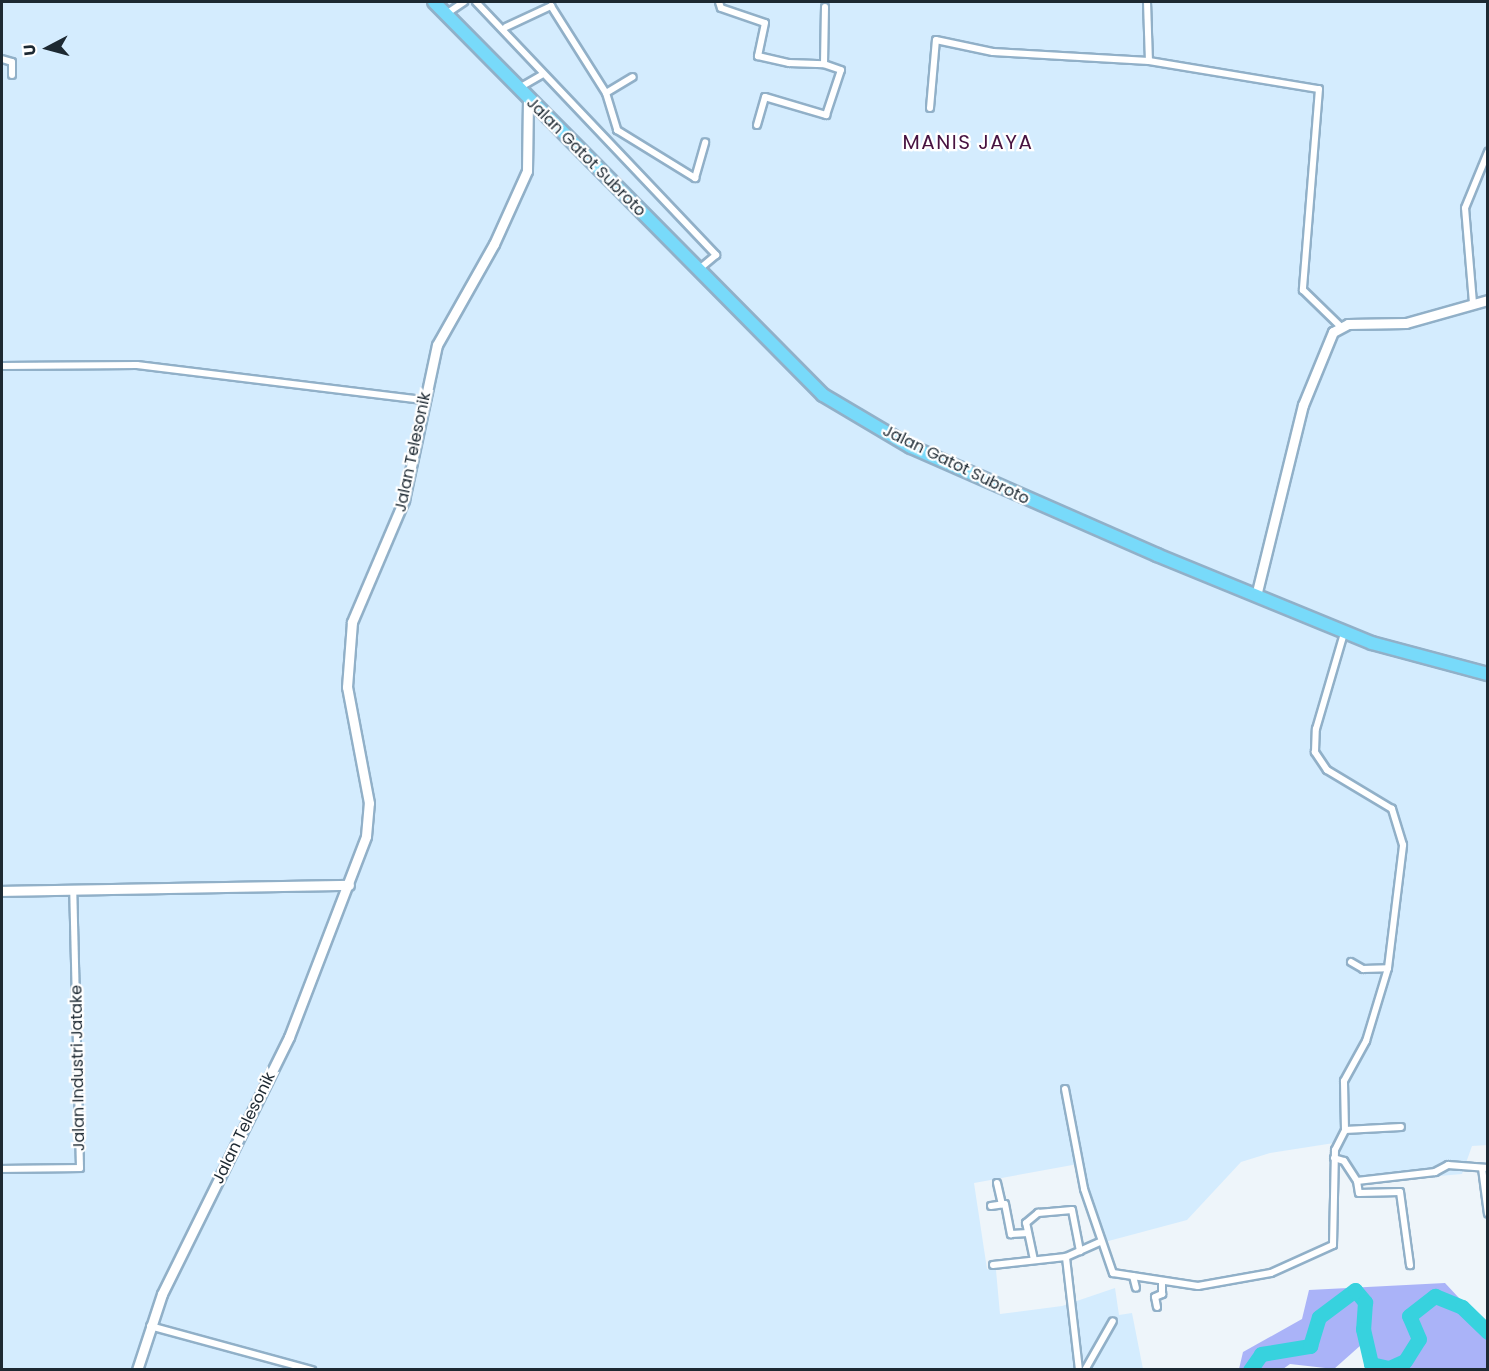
<!DOCTYPE html>
<style>
body{margin:0}
#map{position:relative;width:1489px;height:1371px;overflow:hidden;background:#eef5fa;font-family:Poppins,sans-serif}
div>[style]{position:absolute}
[style*='--x']{left:calc(var(--x)*1px);top:calc(var(--y)*1px);width:calc(var(--w)*1px);rotate:calc(var(--a)*1deg)}
.built>*{inset:0;background:#d4ecfe}
.forest>*{inset:0;background:#aab3f8}
.river>*{height:15px;margin:-7.5px;padding:0 7.5px;transform-origin:7.5px;border-radius:7.5px;background:#37d2de}
.roads{filter:drop-shadow(2px 0 #91b0c8) drop-shadow(-2px 0 #91b0c8) drop-shadow(0 2px #91b0c8) drop-shadow(0 -2px #91b0c8)}
.street>*{height:6px;margin:-3px;padding:0 3px;transform-origin:3px;border-radius:3px;background:#fff}
.secondary>*{height:9px;margin:-4.5px;padding:0 4.5px;transform-origin:4.5px;border-radius:4.5px;background:#fff}
.highway>*{height:12px;margin:-6px;padding:0 6px;transform-origin:6px;border-radius:6px;background:#78dafa}
span{translate:-50% -50%;white-space:nowrap;text-align:center;line-height:1.15;-webkit-text-stroke:4.5px #fff;paint-order:stroke}
.street-label{font-size:16px;color:#1d2932}
.quarter-label{font-size:20px;color:#471240;letter-spacing:1.5px}
.frame{position:absolute;inset:0;border:3px solid #1d2932;pointer-events:none}
.north{position:absolute;left:18px;top:18px;width:60px;height:60px;-webkit-text-stroke:4px #fff;paint-order:stroke;rotate:264deg;font-size:16px;font-weight:700;line-height:24px;text-align:center;color:#1d2932}
.north::after{content:'';display:block;margin:auto;width:21px;height:27px;background:#1d2932;clip-path:polygon(50% 0,100% 100%,50% 72%,0 100%)}
</style>
<div id="map">
<div class="built">
<i style="clip-path:polygon(2px 2px,1487px 2px,1488px 1145px,1472px 1146px,1462px 1174px,1359px 1183px,1334px 1143px,1270px 1153px,1241px 1162px,1187px 1220px,1101px 1243px,1078px 1164px,974px 1183px,987px 1269px,996px 1270px,1000px 1314px,1062px 1306px,1115px 1288px,1119px 1315px,1132px 1313px,1143px 1369px,2px 1370px)"></i>
</div>
<div class="forest">
<i style="clip-path:polygon(1445px 1283px,1487px 1328px,1487px 1369px,1379px 1369px,1361px 1345px,1334px 1369px,1290px 1364px,1283px 1369px,1239px 1369px,1243px 1352px,1302px 1319px,1309px 1290px)"></i>
</div>
<div class="river">
<i style="--x:1250;--y:1370;--w:19;--a:-55"></i>
<i style="--x:1261;--y:1354;--w:50;--a:-9.3"></i>
<i style="--x:1310;--y:1346;--w:30;--a:-73"></i>
<i style="--x:1319;--y:1317;--w:45;--a:-36.9"></i>
<i style="--x:1355;--y:1290;--w:16;--a:50"></i>
<i style="--x:1365;--y:1302;--w:27;--a:94"></i>
<i style="--x:1363;--y:1329;--w:36;--a:77"></i>
<i style="--x:1371;--y:1364;--w:18;--a:13"></i>
<i style="--x:1389;--y:1368;--w:17;--a:-24"></i>
<i style="--x:1405;--y:1361;--w:26;--a:-58"></i>
<i style="--x:1419;--y:1339;--w:25;--a:-113"></i>
<i style="--x:1409;--y:1316;--w:33;--a:-38"></i>
<i style="--x:1435;--y:1296;--w:29;--a:22"></i>
<i style="--x:1462;--y:1307;--w:36;--a:44"></i>
</div>
<div class="roads">
<div class="street">
<i style="--x:476;--y:2;--w:349;--a:46.5"></i>
<i style="--x:716;--y:255;--w:23;--a:140"></i>
<i style="--x:719;--y:2;--w:6;--a:72"></i>
<i style="--x:721;--y:8;--w:46;--a:18.8"></i>
<i style="--x:765;--y:23;--w:34;--a:102"></i>
<i style="--x:758;--y:56;--w:32;--a:13"></i>
<i style="--x:789;--y:63;--w:35;--a:2"></i>
<i style="--x:824;--y:64;--w:57;--a:-89"></i>
<i style="--x:1147;--y:2;--w:59;--a:88.1"></i>
<i style="--x:446;--y:14;--w:22;--a:-34"></i>
<i style="--x:506;--y:27;--w:50;--a:-25"></i>
<i style="--x:551;--y:6;--w:103;--a:57.7"></i>
<i style="--x:606;--y:93;--w:39;--a:73"></i>
<i style="--x:617;--y:130;--w:92;--a:31.6"></i>
<i style="--x:695;--y:178;--w:37;--a:-74"></i>
<i style="--x:2;--y:59;--w:10;--a:17"></i>
<i style="--x:12;--y:62;--w:13;--a:90"></i>
<i style="--x:519;--y:88;--w:28;--a:-30"></i>
<i style="--x:606;--y:93;--w:31;--a:-31"></i>
<i style="--x:930;--y:108;--w:68;--a:-85"></i>
<i style="--x:936;--y:40;--w:58;--a:11.9"></i>
<i style="--x:993;--y:52;--w:156;--a:3.3"></i>
<i style="--x:1149;--y:61;--w:172;--a:9.4"></i>
<i style="--x:1319;--y:89;--w:202;--a:94.6"></i>
<i style="--x:1303;--y:290;--w:52;--a:44.2"></i>
<i style="--x:757;--y:125;--w:29;--a:-74"></i>
<i style="--x:765;--y:97;--w:64;--a:16.4"></i>
<i style="--x:826;--y:115;--w:47;--a:-71.6"></i>
<i style="--x:841;--y:70;--w:18;--a:-161"></i>
<i style="--x:1473;--y:303;--w:95;--a:-94.8"></i>
<i style="--x:1465;--y:208;--w:61;--a:-67.7"></i>
<i style="--x:2;--y:366;--w:135;--a:-0.4"></i>
<i style="--x:137;--y:365;--w:288;--a:7"></i>
<i style="--x:1351;--y:962;--w:14;--a:30"></i>
<i style="--x:1363;--y:969;--w:25;--a:-2"></i>
<i style="--x:1065;--y:1089;--w:102;--a:79.2"></i>
<i style="--x:1084;--y:1189;--w:89;--a:71"></i>
<i style="--x:1113;--y:1273;--w:86;--a:8.7"></i>
<i style="--x:1198;--y:1286;--w:74;--a:-10.1"></i>
<i style="--x:1271;--y:1273;--w:68;--a:-24.3"></i>
<i style="--x:1333;--y:1245;--w:95;--a:-88.8"></i>
<i style="--x:1335;--y:1150;--w:22;--a:-63"></i>
<i style="--x:1345;--y:1130;--w:49;--a:-91.2"></i>
<i style="--x:1344;--y:1081;--w:46;--a:-61.2"></i>
<i style="--x:1366;--y:1041;--w:76;--a:-73.2"></i>
<i style="--x:1388;--y:968;--w:124;--a:-83"></i>
<i style="--x:1403;--y:845;--w:38;--a:-107"></i>
<i style="--x:1392;--y:809;--w:76;--a:-149"></i>
<i style="--x:1327;--y:770;--w:22;--a:-124"></i>
<i style="--x:1315;--y:752;--w:23;--a:-88"></i>
<i style="--x:1316;--y:729;--w:100;--a:-73.7"></i>
<i style="--x:1345;--y:1130;--w:56;--a:-3.1"></i>
<i style="--x:1334;--y:1158;--w:10;--a:17"></i>
<i style="--x:1344;--y:1161;--w:24;--a:57"></i>
<i style="--x:1357;--y:1181;--w:79;--a:-6.6"></i>
<i style="--x:1435;--y:1172;--w:15;--a:-28"></i>
<i style="--x:1448;--y:1165;--w:40;--a:4.3"></i>
<i style="--x:1482;--y:1168;--w:46;--a:82.6"></i>
<i style="--x:2;--y:1169;--w:78;--a:-0.7"></i>
<i style="--x:80;--y:1168;--w:278;--a:-91.4"></i>
<i style="--x:1357;--y:1181;--w:12;--a:81"></i>
<i style="--x:1359;--y:1193;--w:41;--a:-1.4"></i>
<i style="--x:1400;--y:1192;--w:74;--a:82.2"></i>
<i style="--x:997;--y:1183;--w:22;--a:77"></i>
<i style="--x:991;--y:1206;--w:14;--a:-8"></i>
<i style="--x:1005;--y:1204;--w:31;--a:79"></i>
<i style="--x:1011;--y:1234;--w:17;--a:-3"></i>
<i style="--x:1034;--y:1260;--w:38;--a:-102"></i>
<i style="--x:1026;--y:1223;--w:16;--a:-40"></i>
<i style="--x:1038;--y:1213;--w:34;--a:-5"></i>
<i style="--x:1072;--y:1210;--w:42;--a:79"></i>
<i style="--x:993;--y:1265;--w:73;--a:-6.3"></i>
<i style="--x:1133;--y:1276;--w:12;--a:76"></i>
<i style="--x:1157;--y:1307;--w:10;--a:-101"></i>
<i style="--x:1155;--y:1297;--w:8;--a:-23"></i>
<i style="--x:1162;--y:1294;--w:12;--a:-90"></i>
<i style="--x:150;--y:1326;--w:168;--a:15.2"></i>
<i style="--x:1079;--y:1370;--w:114;--a:-96.6"></i>
<i style="--x:1066;--y:1257;--w:37;--a:-24"></i>
<i style="--x:1085;--y:1370;--w:56;--a:-60.3"></i>
</div>
<div class="secondary">
<i style="--x:1256;--y:596;--w:197;--a:-76.2"></i>
<i style="--x:1303;--y:405;--w:79;--a:-67.7"></i>
<i style="--x:1333;--y:332;--w:17;--a:-28"></i>
<i style="--x:1348;--y:324;--w:58;--a:-1"></i>
<i style="--x:1406;--y:323;--w:85;--a:-15.7"></i>
<i style="--x:2;--y:891;--w:347;--a:-1"></i>
<i style="--x:137;--y:1370;--w:80;--a:-71.8"></i>
<i style="--x:162;--y:1294;--w:287;--a:-63.7"></i>
<i style="--x:289;--y:1037;--w:215;--a:-69"></i>
<i style="--x:366;--y:836;--w:33;--a:-85"></i>
<i style="--x:369;--y:803;--w:118;--a:-100.7"></i>
<i style="--x:347;--y:687;--w:65;--a:-85.6"></i>
<i style="--x:352;--y:622;--w:133;--a:-66.9"></i>
<i style="--x:404;--y:500;--w:158;--a:-78"></i>
<i style="--x:437;--y:345;--w:116;--a:-60.6"></i>
<i style="--x:494;--y:244;--w:80;--a:-65.7"></i>
<i style="--x:527;--y:171;--w:73;--a:-89.2"></i>
</div>
<div class="highway">
<i style="--x:434;--y:2;--w:553;--a:45.29"></i>
<i style="--x:823;--y:395;--w:102;--a:30.6"></i>
<i style="--x:911;--y:447;--w:269;--a:23.7"></i>
<i style="--x:1157;--y:555;--w:232;--a:22.3"></i>
<i style="--x:1372;--y:643;--w:120;--a:15"></i>
</div>
</div>
<div class="street-label">
<span style="left:586px;top:157px;rotate:45deg">Jalan Gatot Subroto</span>
<span style="left:413px;top:452px;rotate:-78deg">Jalan Telesonik</span>
<span style="left:956px;top:465px;rotate:26deg">Jalan Gatot Subroto</span>
<span style="left:78px;top:1068px;rotate:-91deg">Jalan Industri Jatake</span>
<span style="left:244px;top:1128px;rotate:-64deg">Jalan Telesonik</span>
</div>
<div class="quarter-label">
<span style="left:968px;top:142px">MANIS JAYA</span>
</div>
<div class="frame"></div>
<div class="north">U</div>
</div>
